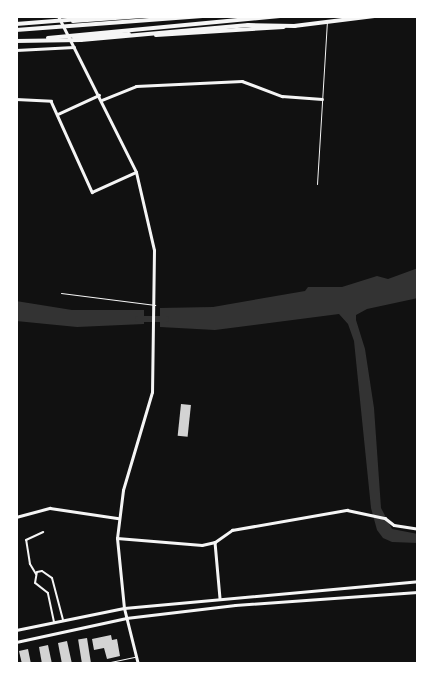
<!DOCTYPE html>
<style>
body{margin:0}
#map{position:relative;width:434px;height:680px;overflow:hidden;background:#111;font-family:"Fira Sans",sans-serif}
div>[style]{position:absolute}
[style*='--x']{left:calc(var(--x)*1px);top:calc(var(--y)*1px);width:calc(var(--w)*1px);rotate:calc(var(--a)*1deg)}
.water>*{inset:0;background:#333}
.canal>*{height:5.5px;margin:-2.75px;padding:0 2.75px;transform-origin:2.75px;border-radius:2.75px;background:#333}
.building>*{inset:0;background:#d3d3d3;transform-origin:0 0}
.service>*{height:1px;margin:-0.5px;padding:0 0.5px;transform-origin:0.5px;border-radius:0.5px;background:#f5f5f5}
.pedestrian>*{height:2px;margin:-1px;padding:0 1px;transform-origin:1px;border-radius:1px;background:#f5f5f5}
.minor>*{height:2.5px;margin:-1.25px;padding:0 1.25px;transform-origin:1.25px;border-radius:1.25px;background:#f5f5f5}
.tertiary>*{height:3px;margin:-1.5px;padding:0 1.5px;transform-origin:1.5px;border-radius:1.5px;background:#f5f5f5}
.secondary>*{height:3px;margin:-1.5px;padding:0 1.5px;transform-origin:1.5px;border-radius:1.5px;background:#f5f5f5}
.primary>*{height:4px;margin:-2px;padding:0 2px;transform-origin:2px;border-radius:2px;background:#f5f5f5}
.trunk>*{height:4px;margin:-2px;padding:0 2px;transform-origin:2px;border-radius:2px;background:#f5f5f5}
span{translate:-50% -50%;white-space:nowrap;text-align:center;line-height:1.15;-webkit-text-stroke:5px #fff;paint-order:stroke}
.frame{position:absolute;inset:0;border:18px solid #fff;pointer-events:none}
</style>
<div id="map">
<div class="water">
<i style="clip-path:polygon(418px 268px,418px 298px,367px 309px,356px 315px,356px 320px,365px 349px,374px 408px,381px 508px,392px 529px,418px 534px,418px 543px,392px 542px,383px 538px,377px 530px,371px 508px,354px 341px,348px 324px,339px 314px,215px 330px,160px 327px,160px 308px,213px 307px,305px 291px,308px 287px,342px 287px,377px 276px,388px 279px)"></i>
<i style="clip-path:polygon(16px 301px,72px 310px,144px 310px,144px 324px,77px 327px,16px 321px)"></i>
</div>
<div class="canal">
<i style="--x:138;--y:319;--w:28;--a:0"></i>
</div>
<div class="building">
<i style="left:181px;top:404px;width:10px;height:32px;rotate:6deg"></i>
<i style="clip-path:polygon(111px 635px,112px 640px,117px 639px,120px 656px,107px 659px,104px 648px,94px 650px,92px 639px)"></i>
<i style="left:87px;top:638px;width:25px;height:9px;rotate:81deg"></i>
<i style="clip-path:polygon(67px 641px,72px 664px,62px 664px,58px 643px)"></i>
<i style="clip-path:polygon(48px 645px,52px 664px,42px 664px,39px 647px)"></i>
<i style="clip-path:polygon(28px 649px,31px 664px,22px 664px,19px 651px)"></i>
</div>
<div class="service">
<i style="--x:317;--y:184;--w:162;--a:-86.5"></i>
<i style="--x:61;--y:293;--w:95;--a:7.3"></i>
<i style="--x:101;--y:664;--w:35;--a:-12"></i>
</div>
<div class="pedestrian">
<i style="--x:36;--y:574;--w:12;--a:-121"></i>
<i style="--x:30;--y:564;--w:24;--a:-99"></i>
<i style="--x:26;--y:540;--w:19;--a:-25"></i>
<i style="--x:54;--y:622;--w:30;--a:-102"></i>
<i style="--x:48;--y:593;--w:16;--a:-142"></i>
<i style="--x:35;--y:583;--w:11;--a:-80"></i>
<i style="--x:37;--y:572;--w:5;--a:-11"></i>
<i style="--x:42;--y:571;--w:12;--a:35"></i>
<i style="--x:52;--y:578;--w:43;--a:75.3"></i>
</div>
<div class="minor">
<i style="--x:16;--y:99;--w:35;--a:3"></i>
<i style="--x:51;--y:101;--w:100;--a:65.7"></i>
<i style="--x:92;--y:192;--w:48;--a:-24.4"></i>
<i style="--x:102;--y:100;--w:37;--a:-22"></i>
<i style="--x:136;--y:86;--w:106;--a:-2.7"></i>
<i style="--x:242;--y:81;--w:43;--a:20.6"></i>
<i style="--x:282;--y:96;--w:40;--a:4.3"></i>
<i style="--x:58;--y:114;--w:45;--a:-24.9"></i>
<i style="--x:16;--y:517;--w:35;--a:-15"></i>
<i style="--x:50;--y:508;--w:69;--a:8.4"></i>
<i style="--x:117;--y:538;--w:85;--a:4.7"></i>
<i style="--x:202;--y:545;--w:13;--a:-13"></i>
<i style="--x:215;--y:542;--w:21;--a:-35"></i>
<i style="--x:232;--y:530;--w:117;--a:-9.9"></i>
<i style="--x:347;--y:510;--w:39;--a:12"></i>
<i style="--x:385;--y:518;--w:11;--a:38"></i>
<i style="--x:394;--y:525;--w:24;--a:9"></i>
<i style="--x:215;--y:542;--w:56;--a:84.9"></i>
</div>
<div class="tertiary">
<i style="--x:58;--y:16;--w:174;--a:63.4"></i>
<i style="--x:136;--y:172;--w:80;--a:77"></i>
<i style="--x:154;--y:250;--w:142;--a:90.8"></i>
<i style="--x:152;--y:392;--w:102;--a:106.5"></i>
<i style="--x:123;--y:490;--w:48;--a:97.1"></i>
<i style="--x:117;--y:538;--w:70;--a:84.3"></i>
<i style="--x:124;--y:608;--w:58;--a:76"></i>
<i style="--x:16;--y:50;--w:58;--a:-3"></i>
</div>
<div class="secondary">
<i style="--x:16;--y:630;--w:110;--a:-11.5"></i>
<i style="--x:124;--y:608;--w:295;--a:-5.2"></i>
<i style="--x:16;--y:642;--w:113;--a:-12.3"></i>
<i style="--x:126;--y:618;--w:110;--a:-6.8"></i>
<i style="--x:235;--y:605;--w:183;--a:-4.1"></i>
</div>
<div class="primary">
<i style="--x:73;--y:21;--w:70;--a:-4.1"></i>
<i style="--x:294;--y:26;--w:81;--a:-7.1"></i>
<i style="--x:156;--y:35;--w:128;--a:-3.6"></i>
<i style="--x:74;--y:37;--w:55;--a:-3.1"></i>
</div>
<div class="trunk">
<i style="--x:16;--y:24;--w:103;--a:-4.4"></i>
<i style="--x:16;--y:30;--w:187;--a:-4.3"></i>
<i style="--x:48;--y:38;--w:233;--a:-5.4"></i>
<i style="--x:16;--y:41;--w:65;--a:-0.9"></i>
<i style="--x:81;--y:40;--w:168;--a:-5.1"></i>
<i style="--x:248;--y:25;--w:47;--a:1.2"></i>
</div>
<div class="frame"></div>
</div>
